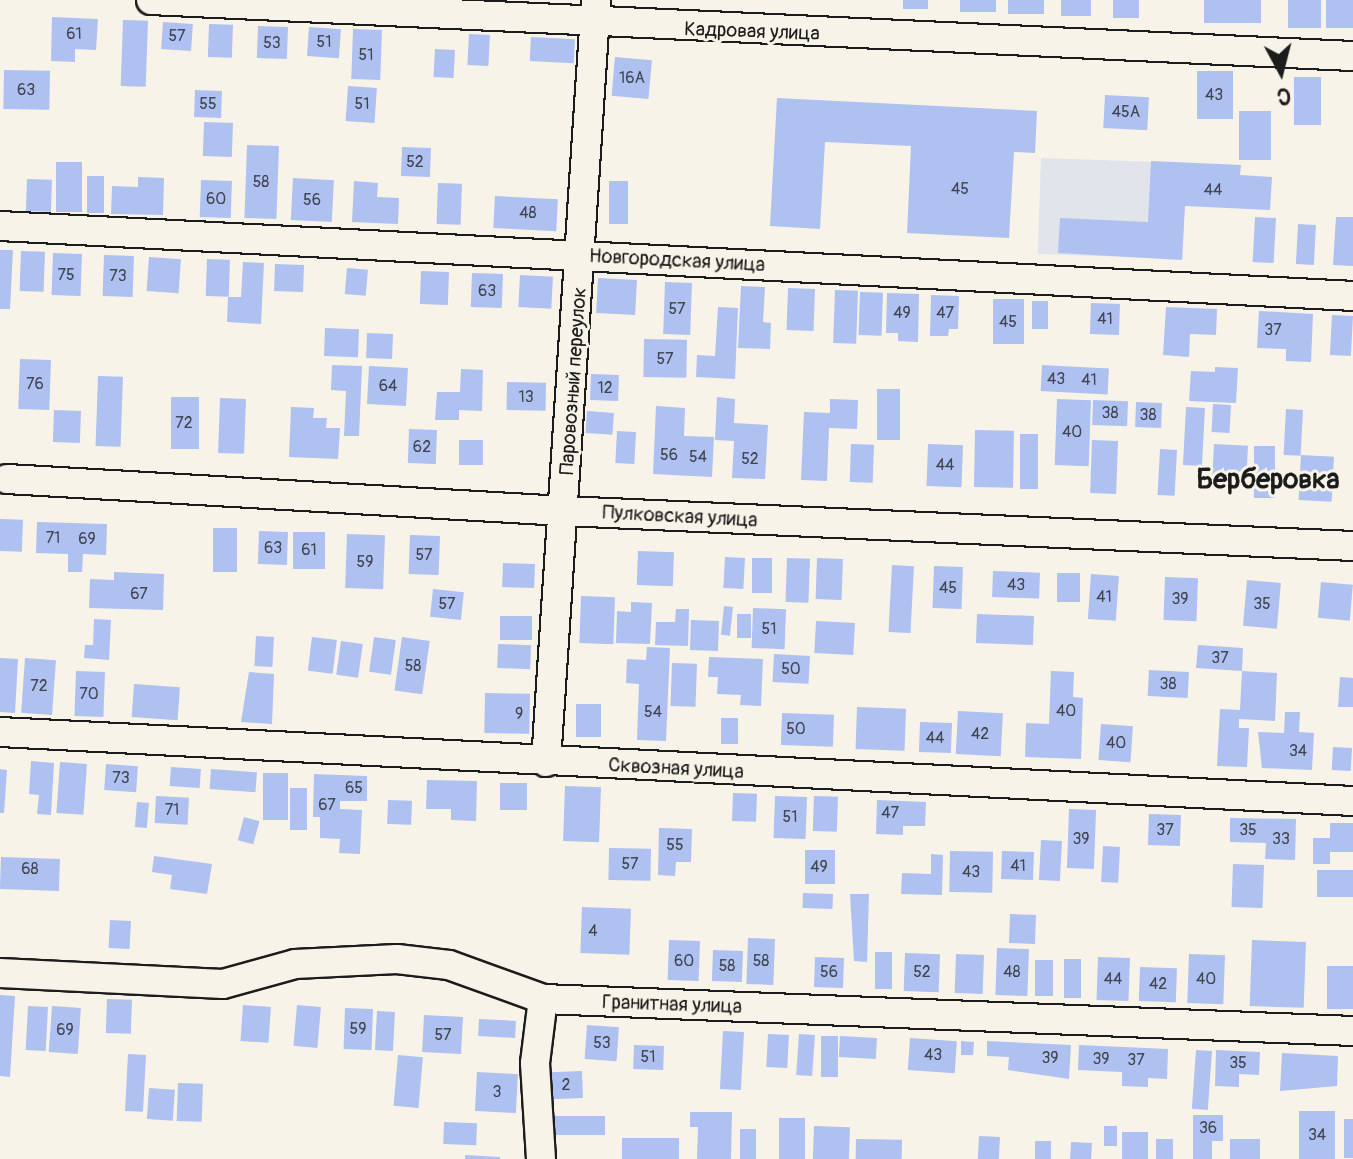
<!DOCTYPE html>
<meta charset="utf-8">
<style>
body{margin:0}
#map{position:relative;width:1353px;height:1159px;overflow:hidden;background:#f7f3e8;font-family:Pangolin,sans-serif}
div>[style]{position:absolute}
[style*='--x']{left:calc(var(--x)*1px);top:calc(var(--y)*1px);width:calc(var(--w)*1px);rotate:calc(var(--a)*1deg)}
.built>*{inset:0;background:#e1e4ea;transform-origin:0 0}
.building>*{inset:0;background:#afc1f0;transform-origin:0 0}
.roads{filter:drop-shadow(2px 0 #1c1c1c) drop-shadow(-2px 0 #1c1c1c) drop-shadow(0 2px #1c1c1c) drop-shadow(0 -2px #1c1c1c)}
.minor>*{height:28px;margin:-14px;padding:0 14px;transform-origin:14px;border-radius:14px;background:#f7f3e8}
span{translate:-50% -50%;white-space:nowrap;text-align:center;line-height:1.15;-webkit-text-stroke:6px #f7f3e8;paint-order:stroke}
.number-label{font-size:16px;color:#414551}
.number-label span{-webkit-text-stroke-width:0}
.street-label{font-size:20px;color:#1c1c1c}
.district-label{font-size:28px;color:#1c1c1c;font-weight:700}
.north{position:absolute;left:1241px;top:32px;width:80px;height:80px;-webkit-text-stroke:6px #f7f3e8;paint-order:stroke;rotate:173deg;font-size:22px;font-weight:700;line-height:32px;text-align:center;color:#1c1c1c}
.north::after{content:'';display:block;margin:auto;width:28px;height:36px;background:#1c1c1c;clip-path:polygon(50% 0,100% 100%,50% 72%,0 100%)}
</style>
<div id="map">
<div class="built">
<i style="left:1041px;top:158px;width:145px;height:96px;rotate:2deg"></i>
</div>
<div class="building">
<i style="left:903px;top:0;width:25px;height:9px"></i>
<i style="left:960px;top:0;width:36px;height:12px"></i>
<i style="left:1008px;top:0;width:36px;height:14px"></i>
<i style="left:1061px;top:0;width:30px;height:16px"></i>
<i style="left:1113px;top:0;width:26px;height:18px"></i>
<i style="left:1204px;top:0;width:57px;height:23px"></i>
<i style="left:1288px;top:0;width:33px;height:28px"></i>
<i style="left:1326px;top:0;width:27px;height:28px"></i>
<i style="clip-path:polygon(52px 17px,98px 19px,96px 50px,75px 49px,75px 62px,51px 61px)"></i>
<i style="left:123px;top:20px;width:25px;height:66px;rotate:2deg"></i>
<i style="left:163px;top:22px;width:30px;height:27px;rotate:4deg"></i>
<i style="left:209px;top:24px;width:24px;height:33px;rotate:2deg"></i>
<i style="left:258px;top:26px;width:30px;height:32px;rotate:2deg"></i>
<i style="left:309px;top:27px;width:32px;height:29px;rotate:4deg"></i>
<i style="left:353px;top:29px;width:29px;height:50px;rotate:2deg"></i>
<i style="left:469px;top:34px;width:21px;height:31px;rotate:3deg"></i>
<i style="left:531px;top:37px;width:44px;height:24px;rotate:3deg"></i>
<i style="left:435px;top:49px;width:20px;height:28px;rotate:3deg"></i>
<i style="left:615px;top:57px;width:37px;height:39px;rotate:5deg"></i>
<i style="left:4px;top:70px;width:46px;height:39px;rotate:1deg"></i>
<i style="left:1197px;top:71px;width:36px;height:48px"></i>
<i style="left:1294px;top:77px;width:27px;height:48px"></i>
<i style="left:348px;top:86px;width:29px;height:35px;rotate:4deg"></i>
<i style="left:195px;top:90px;width:27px;height:27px;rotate:2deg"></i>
<i style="left:1105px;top:95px;width:44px;height:33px;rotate:3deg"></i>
<i style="clip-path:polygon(777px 98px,1037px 111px,1035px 153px,1014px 152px,1009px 238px,907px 233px,911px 146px,825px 142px,820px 229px,770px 226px)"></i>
<i style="left:1239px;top:111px;width:32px;height:49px"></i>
<i style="left:204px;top:122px;width:29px;height:34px;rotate:2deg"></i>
<i style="left:247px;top:145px;width:32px;height:73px;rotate:2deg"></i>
<i style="left:402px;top:147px;width:29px;height:29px;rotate:2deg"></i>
<i style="clip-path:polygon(1151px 161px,1241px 165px,1240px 175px,1272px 177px,1270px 210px,1185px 206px,1182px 260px,1058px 253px,1060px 218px,1148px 222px)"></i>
<i style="left:56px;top:162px;width:26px;height:50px"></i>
<i style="left:87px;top:176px;width:17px;height:37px"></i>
<i style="clip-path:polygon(138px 177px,164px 178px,163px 215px,111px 214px,112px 186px,138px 187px)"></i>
<i style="left:293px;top:178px;width:41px;height:42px;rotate:3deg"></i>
<i style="left:27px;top:179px;width:25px;height:32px;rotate:2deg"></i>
<i style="left:201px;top:180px;width:31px;height:37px;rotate:2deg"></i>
<i style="clip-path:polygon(354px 181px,378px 183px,377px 197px,399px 198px,398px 224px,352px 222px)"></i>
<i style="left:609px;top:181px;width:19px;height:43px"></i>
<i style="left:438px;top:183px;width:24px;height:41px;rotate:2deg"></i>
<i style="left:495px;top:196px;width:63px;height:32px;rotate:3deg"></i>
<i style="left:1255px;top:217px;width:21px;height:45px;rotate:3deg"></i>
<i style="clip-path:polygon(1336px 217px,1353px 217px,1353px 266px,1333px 265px)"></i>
<i style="left:1298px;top:224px;width:18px;height:40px;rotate:3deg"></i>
<i style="clip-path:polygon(0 250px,13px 250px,10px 309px,0 309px)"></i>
<i style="left:21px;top:251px;width:24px;height:40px;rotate:2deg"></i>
<i style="left:53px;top:253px;width:29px;height:42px;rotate:2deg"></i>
<i style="left:104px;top:255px;width:30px;height:41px;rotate:2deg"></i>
<i style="left:149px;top:257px;width:32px;height:34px;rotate:4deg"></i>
<i style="left:207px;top:259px;width:23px;height:37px;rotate:2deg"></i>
<i style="clip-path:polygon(243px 262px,264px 263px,261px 324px,227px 322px,228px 297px,241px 297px)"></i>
<i style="left:275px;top:264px;width:29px;height:27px;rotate:2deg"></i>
<i style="left:347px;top:268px;width:21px;height:26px;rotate:5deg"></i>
<i style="left:421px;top:271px;width:28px;height:33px;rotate:2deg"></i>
<i style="left:472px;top:273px;width:31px;height:34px;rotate:2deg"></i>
<i style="left:520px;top:275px;width:33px;height:32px;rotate:3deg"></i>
<i style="left:598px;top:278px;width:39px;height:35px;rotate:3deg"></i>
<i style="left:665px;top:282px;width:27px;height:52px;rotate:2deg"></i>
<i style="clip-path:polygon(741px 286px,765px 287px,763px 322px,771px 323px,770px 349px,738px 348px)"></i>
<i style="left:788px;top:288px;width:27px;height:42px;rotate:2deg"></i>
<i style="left:835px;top:290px;width:23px;height:53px;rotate:2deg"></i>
<i style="left:860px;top:292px;width:23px;height:43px;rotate:2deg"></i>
<i style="clip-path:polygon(887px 293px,919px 294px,918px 342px,898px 341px,898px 333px,886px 333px)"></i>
<i style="clip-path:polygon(931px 295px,959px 296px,958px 329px,949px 329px,948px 336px,930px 336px)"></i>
<i style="left:993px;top:299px;width:31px;height:45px"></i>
<i style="left:1032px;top:301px;width:16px;height:28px"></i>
<i style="left:1091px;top:303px;width:29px;height:31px;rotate:2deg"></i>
<i style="clip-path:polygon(718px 307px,738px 308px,735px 379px,696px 377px,697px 355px,715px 356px)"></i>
<i style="clip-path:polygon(1166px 307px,1217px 309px,1216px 335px,1190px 334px,1189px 357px,1163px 355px)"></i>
<i style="clip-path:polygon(1259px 311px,1313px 314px,1311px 362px,1286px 361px,1286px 349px,1257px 348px)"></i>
<i style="left:1332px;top:315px;width:21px;height:40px;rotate:3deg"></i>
<i style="left:325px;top:328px;width:34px;height:28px;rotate:2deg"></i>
<i style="left:367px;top:333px;width:26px;height:25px;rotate:2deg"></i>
<i style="left:644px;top:339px;width:43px;height:38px;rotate:1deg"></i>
<i style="left:20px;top:359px;width:31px;height:50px;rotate:2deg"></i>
<i style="clip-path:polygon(332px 365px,362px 366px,359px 436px,344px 436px,346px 391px,331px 390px)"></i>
<i style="left:1042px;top:365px;width:67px;height:26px;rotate:3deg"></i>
<i style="left:369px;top:366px;width:39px;height:38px;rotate:3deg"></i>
<i style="clip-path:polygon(1215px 367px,1238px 368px,1236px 403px,1189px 401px,1191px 371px,1215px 372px)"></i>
<i style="clip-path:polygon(461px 369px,483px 370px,482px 411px,459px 410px,459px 420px,435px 420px,437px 392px,460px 392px)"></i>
<i style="left:591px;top:374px;width:28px;height:26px;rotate:2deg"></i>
<i style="left:98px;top:376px;width:25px;height:70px;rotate:2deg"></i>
<i style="left:507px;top:382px;width:39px;height:28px;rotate:1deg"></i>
<i style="left:877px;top:389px;width:23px;height:51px"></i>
<i style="left:171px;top:397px;width:28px;height:52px"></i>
<i style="clip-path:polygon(717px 397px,735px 399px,734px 423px,768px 425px,765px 479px,732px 478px,734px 441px,715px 440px)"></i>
<i style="left:220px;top:398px;width:26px;height:55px;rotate:2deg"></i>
<i style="clip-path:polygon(830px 399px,858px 400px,857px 429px,829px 428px,827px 481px,801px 480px,804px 412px,830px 413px)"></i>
<i style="left:1057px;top:399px;width:34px;height:66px;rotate:2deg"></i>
<i style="left:1093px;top:400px;width:35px;height:25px;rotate:2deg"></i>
<i style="left:1136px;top:402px;width:26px;height:25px;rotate:2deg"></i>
<i style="left:1213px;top:404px;width:18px;height:28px;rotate:3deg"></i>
<i style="clip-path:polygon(656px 406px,685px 408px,684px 436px,714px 437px,712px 477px,653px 474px)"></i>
<i style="clip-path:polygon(291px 407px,314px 408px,313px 418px,327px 418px,326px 428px,340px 428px,338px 459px,289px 457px)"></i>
<i style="left:1186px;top:407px;width:19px;height:58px;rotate:3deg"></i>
<i style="left:1286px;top:409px;width:17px;height:46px;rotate:3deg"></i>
<i style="left:54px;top:410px;width:27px;height:32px;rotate:2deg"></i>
<i style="left:587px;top:411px;width:27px;height:22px;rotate:4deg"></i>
<i style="left:409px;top:429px;width:28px;height:34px;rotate:2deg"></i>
<i style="left:975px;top:430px;width:39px;height:57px;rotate:1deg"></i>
<i style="left:617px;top:431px;width:19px;height:32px;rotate:3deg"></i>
<i style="left:1020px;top:434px;width:18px;height:55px"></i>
<i style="left:459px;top:440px;width:24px;height:25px"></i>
<i style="left:1092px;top:440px;width:26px;height:53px;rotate:2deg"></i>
<i style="left:851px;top:444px;width:23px;height:38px;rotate:2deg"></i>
<i style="left:928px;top:444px;width:35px;height:42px;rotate:2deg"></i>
<i style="left:1214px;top:444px;width:34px;height:37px;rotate:3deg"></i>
<i style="left:1254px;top:446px;width:21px;height:52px"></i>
<i style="left:1160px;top:449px;width:17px;height:46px;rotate:3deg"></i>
<i style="left:1301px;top:455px;width:33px;height:45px;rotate:3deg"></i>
<i style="left:0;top:519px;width:23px;height:32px;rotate:2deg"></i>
<i style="clip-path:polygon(37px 522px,107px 524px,106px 555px,83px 554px,82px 572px,68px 572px,68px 554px,36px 553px)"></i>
<i style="left:213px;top:528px;width:24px;height:44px"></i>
<i style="left:259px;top:531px;width:29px;height:33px;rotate:2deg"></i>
<i style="left:293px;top:532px;width:32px;height:37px"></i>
<i style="left:347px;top:534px;width:38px;height:54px;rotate:2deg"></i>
<i style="left:410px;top:535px;width:30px;height:39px;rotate:2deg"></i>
<i style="left:638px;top:551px;width:36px;height:34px;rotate:2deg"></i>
<i style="left:725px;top:557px;width:20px;height:31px;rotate:3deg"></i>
<i style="left:752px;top:558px;width:20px;height:35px"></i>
<i style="left:787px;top:558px;width:23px;height:44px;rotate:2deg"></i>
<i style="left:817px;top:558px;width:26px;height:41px;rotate:2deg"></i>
<i style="left:503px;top:563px;width:32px;height:24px;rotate:2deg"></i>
<i style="left:892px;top:565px;width:22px;height:67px;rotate:3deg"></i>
<i style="left:934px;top:566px;width:29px;height:42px;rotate:2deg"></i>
<i style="left:993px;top:571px;width:47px;height:26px;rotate:2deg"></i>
<i style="clip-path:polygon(114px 572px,164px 574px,163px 610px,89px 608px,90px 579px,114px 580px)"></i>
<i style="left:1057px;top:573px;width:23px;height:29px"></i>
<i style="left:1091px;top:574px;width:28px;height:45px;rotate:4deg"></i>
<i style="left:1165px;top:577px;width:33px;height:43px;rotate:2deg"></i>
<i style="left:1247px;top:580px;width:34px;height:46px;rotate:5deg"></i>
<i style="left:1321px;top:582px;width:32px;height:36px;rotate:5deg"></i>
<i style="left:433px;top:589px;width:31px;height:28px;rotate:6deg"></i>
<i style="left:581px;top:596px;width:34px;height:47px;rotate:2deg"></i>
<i style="clip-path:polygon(631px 602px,652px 603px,650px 644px,616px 643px,617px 611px,631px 612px)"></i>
<i style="left:724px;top:606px;width:9px;height:29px;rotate:6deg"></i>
<i style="left:753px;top:608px;width:33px;height:40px;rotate:2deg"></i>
<i style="clip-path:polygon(676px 609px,689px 609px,688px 646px,655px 645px,656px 622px,675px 622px)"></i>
<i style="left:737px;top:614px;width:14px;height:24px"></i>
<i style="left:977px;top:614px;width:57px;height:29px;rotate:2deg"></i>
<i style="left:500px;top:616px;width:32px;height:24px"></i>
<i style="clip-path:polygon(94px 619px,111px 620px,109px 660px,84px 658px,85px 645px,93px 645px)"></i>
<i style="left:691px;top:620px;width:28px;height:30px;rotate:2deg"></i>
<i style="left:816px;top:621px;width:39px;height:32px;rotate:3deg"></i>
<i style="left:256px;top:636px;width:18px;height:30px;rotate:3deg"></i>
<i style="left:312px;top:637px;width:25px;height:34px;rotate:7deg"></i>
<i style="left:374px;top:637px;width:22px;height:35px;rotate:8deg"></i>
<i style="left:402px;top:637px;width:28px;height:54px;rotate:8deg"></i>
<i style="left:341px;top:641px;width:22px;height:34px;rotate:8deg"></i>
<i style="left:498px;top:644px;width:33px;height:24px;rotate:2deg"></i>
<i style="clip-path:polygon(1198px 645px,1243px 648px,1242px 671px,1277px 673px,1275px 721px,1239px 719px,1239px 728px,1249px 728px,1247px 767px,1217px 766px,1220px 709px,1240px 710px,1242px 671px,1196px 668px)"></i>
<i style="clip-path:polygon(647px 647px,670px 648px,666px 741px,637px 740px,639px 684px,626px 683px,627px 659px,646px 660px)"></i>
<i style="left:774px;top:654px;width:36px;height:28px;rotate:3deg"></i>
<i style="clip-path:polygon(709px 657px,763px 659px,761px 706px,740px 705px,741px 695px,717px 694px,718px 677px,708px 677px)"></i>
<i style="clip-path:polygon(0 658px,18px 659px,15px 713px,0 712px)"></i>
<i style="left:25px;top:658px;width:31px;height:55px;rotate:4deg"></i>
<i style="left:672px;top:663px;width:25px;height:43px;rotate:2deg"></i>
<i style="left:1149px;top:670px;width:40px;height:26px;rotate:3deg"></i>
<i style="left:76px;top:671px;width:29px;height:45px;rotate:2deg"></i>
<i style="clip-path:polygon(1051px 671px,1074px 672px,1073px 697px,1083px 698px,1081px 759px,1025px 757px,1026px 723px,1049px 724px)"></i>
<i style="clip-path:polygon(249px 672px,274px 674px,272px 724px,241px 722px)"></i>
<i style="clip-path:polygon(1340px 677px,1353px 678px,1353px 707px,1338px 707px)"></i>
<i style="left:134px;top:684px;width:46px;height:33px;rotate:4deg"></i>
<i style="left:485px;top:693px;width:45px;height:40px;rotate:1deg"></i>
<i style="left:576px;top:704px;width:25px;height:33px"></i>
<i style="left:857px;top:707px;width:49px;height:42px;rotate:2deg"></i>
<i style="left:958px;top:711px;width:45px;height:43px;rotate:3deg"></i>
<i style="clip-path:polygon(1285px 712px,1300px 712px,1299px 732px,1314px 733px,1312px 770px,1262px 768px,1258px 732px,1284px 733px)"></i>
<i style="left:782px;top:713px;width:52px;height:32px;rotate:2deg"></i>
<i style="left:721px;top:718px;width:17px;height:26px"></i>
<i style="left:920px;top:722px;width:32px;height:30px;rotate:2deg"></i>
<i style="left:1101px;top:724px;width:32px;height:36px;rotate:4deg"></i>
<i style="left:1333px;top:747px;width:19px;height:23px;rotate:3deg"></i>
<i style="clip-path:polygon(31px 761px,54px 763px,51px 815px,37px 814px,39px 795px,29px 794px)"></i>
<i style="left:60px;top:762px;width:27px;height:51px;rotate:4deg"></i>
<i style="left:106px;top:764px;width:32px;height:26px;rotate:4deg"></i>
<i style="left:171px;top:767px;width:30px;height:19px;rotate:4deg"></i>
<i style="clip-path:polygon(0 769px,7px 770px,4px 813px,0 813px)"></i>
<i style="left:211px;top:769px;width:46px;height:20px;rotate:4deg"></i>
<i style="left:263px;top:773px;width:25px;height:47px"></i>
<i style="clip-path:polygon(314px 774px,367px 776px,367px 801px,340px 801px,340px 809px,362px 810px,360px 854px,339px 853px,340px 839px,320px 838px,320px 817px,313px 817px)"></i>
<i style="clip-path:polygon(427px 780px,477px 781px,476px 821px,451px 820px,451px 809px,426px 809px)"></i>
<i style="left:500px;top:783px;width:27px;height:27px"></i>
<i style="left:565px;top:786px;width:36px;height:55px;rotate:2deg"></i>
<i style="left:290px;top:788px;width:17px;height:42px"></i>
<i style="left:733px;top:793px;width:24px;height:28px;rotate:2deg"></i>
<i style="left:156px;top:796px;width:33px;height:27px;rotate:3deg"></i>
<i style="left:775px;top:796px;width:32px;height:42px;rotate:2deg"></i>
<i style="left:814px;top:796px;width:24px;height:35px;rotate:2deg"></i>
<i style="left:388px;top:800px;width:24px;height:24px;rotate:2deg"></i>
<i style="clip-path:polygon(877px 800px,926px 802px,925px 826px,903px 826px,903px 835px,876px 834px)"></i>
<i style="left:137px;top:802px;width:12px;height:25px;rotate:5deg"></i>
<i style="left:1069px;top:809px;width:27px;height:59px;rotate:2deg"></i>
<i style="left:1149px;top:814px;width:32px;height:31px;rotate:2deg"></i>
<i style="left:244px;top:817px;width:16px;height:24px;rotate:15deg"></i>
<i style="clip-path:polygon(1230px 818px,1296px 819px,1295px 860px,1265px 859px,1266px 843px,1230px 842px)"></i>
<i style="clip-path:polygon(1330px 823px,1353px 823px,1353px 852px,1330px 852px,1330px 864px,1313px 864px,1313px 838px,1330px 838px)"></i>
<i style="clip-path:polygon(659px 828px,692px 829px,691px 862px,676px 862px,675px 876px,658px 875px)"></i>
<i style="left:1041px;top:840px;width:21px;height:40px;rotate:3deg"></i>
<i style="left:1103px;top:846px;width:17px;height:36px;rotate:3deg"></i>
<i style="left:609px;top:848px;width:42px;height:32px;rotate:1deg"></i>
<i style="left:805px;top:850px;width:30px;height:34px"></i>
<i style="left:950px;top:851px;width:43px;height:41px;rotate:1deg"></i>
<i style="left:1002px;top:851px;width:32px;height:28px;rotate:2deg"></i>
<i style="clip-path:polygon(931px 854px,943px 855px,942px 895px,901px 894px,902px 873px,931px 874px)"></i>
<i style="clip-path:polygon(154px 856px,212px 864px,207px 894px,170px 889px,172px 875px,152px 872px)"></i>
<i style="left:1px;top:857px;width:59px;height:32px;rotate:2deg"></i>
<i style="left:1233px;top:864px;width:31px;height:43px;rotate:2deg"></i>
<i style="left:1317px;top:870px;width:36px;height:27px"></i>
<i style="left:803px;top:893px;width:30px;height:15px;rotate:2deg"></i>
<i style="clip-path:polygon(850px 894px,869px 894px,867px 962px,854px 961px)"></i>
<i style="left:582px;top:907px;width:49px;height:46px;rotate:2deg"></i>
<i style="left:1010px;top:914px;width:26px;height:29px;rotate:2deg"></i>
<i style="left:110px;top:920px;width:21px;height:28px;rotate:3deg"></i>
<i style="left:748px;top:938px;width:27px;height:46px;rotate:2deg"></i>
<i style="left:669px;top:940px;width:31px;height:40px;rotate:2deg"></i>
<i style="left:1252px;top:940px;width:54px;height:66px;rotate:2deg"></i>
<i style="left:997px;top:948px;width:32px;height:47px;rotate:2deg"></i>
<i style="left:713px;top:950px;width:30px;height:31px;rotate:2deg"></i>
<i style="left:875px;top:952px;width:17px;height:37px"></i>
<i style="left:905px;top:953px;width:35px;height:38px;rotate:2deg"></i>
<i style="left:956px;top:954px;width:28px;height:39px;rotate:2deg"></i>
<i style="left:1189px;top:954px;width:36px;height:49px;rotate:2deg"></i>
<i style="left:815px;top:957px;width:29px;height:30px;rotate:2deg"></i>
<i style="left:1098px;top:957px;width:32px;height:43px;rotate:2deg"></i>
<i style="left:1064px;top:959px;width:17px;height:39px"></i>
<i style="left:1035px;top:960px;width:18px;height:36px"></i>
<i style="left:1327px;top:966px;width:26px;height:43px"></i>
<i style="left:1140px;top:967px;width:37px;height:34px;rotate:2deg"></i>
<i style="clip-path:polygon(0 995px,15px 996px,10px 1077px,0 1076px)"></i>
<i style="left:107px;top:999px;width:25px;height:34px;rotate:2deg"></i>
<i style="left:243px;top:1005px;width:28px;height:36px;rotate:4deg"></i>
<i style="left:297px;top:1005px;width:24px;height:41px;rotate:5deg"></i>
<i style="left:28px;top:1006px;width:20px;height:44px;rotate:3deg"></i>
<i style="left:52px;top:1006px;width:29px;height:46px;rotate:4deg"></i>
<i style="left:345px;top:1008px;width:28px;height:41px;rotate:2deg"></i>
<i style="left:377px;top:1011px;width:18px;height:39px;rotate:3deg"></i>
<i style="left:424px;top:1015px;width:39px;height:37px;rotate:3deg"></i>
<i style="left:479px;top:1019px;width:37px;height:17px;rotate:3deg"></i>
<i style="left:587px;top:1025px;width:32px;height:34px;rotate:4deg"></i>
<i style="left:723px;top:1031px;width:21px;height:58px;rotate:3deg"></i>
<i style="left:768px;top:1034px;width:21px;height:33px;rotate:3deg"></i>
<i style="left:799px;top:1034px;width:16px;height:41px;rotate:4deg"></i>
<i style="left:821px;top:1036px;width:17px;height:41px"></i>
<i style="left:840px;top:1036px;width:37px;height:21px;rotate:3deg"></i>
<i style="left:910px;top:1038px;width:47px;height:32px;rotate:4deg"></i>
<i style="clip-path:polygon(961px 1041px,974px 1042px,973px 1055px,961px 1055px)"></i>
<i style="clip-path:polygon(987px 1041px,1071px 1045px,1069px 1079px,1008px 1070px,1009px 1057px,987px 1056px)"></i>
<i style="left:634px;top:1045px;width:30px;height:24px;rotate:2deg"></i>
<i style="clip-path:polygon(1079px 1045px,1168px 1049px,1167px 1079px,1148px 1078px,1148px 1087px,1122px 1086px,1122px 1072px,1078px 1070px)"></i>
<i style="left:1196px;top:1050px;width:16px;height:59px;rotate:4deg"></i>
<i style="clip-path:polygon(1216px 1050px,1260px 1052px,1259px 1075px,1239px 1074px,1239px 1087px,1215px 1086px)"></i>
<i style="clip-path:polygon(1282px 1053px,1338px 1056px,1337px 1086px,1280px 1091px)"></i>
<i style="left:128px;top:1054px;width:18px;height:57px;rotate:3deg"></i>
<i style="left:398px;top:1055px;width:25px;height:51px;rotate:5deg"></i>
<i style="left:582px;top:1071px;width:27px;height:33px;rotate:88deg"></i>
<i style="left:477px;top:1072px;width:41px;height:39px;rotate:3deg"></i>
<i style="left:178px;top:1083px;width:25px;height:38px;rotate:2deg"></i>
<i style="left:149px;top:1088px;width:26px;height:31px;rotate:4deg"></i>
<i style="left:1299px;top:1111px;width:36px;height:48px"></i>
<i style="clip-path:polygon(690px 1112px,732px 1112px,731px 1159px,697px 1159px,698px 1127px,690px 1127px)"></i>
<i style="clip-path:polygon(1193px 1115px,1223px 1115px,1223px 1141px,1212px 1141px,1212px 1159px,1193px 1159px)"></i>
<i style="left:605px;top:1116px;width:19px;height:52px;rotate:90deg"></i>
<i style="left:779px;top:1118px;width:26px;height:41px"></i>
<i style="left:1344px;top:1119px;width:9px;height:39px"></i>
<i style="left:444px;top:1122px;width:33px;height:22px;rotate:2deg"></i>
<i style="left:814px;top:1126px;width:36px;height:33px;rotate:2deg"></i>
<i style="left:1104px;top:1126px;width:13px;height:20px"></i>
<i style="left:740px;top:1129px;width:16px;height:30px"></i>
<i style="left:1122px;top:1132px;width:26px;height:27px"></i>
<i style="left:979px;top:1136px;width:21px;height:23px;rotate:3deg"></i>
<i style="left:622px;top:1138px;width:57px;height:21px"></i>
<i style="left:856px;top:1139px;width:46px;height:20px;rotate:1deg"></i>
<i style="left:1156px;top:1139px;width:17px;height:20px"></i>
<i style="left:1230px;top:1139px;width:30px;height:20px"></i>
<i style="left:1035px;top:1141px;width:16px;height:18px"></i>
<i style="left:1071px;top:1142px;width:21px;height:17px;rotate:3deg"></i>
<i style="clip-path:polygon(465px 1155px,500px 1157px,500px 1159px,465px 1159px)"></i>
</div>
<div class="roads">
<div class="minor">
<i style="--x:151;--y:0;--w:1203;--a:2.67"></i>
<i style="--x:0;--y:226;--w:1355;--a:2.96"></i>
<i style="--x:7;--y:479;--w:558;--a:3.29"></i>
<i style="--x:564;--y:511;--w:790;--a:2.54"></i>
<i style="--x:0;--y:732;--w:1355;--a:2.92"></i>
<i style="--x:546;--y:762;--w:764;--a:-86.25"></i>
<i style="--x:0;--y:973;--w:223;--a:2.8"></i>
<i style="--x:223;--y:984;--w:75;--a:-15.5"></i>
<i style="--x:295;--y:964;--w:102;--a:-2.8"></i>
<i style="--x:397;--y:959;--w:52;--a:6.6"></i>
<i style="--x:449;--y:965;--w:100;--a:19.9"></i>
<i style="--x:543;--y:999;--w:811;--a:2.26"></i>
<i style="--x:541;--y:1159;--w:96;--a:-93.6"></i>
<i style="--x:535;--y:1063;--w:64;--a:-82.9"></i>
</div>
</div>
<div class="number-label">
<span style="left:74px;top:34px">61</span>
<span style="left:177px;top:36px">57</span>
<span style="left:324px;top:42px">51</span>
<span style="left:272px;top:43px">53</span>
<span style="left:366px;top:55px">51</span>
<span style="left:632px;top:78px">16А</span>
<span style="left:26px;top:90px">63</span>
<span style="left:1214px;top:95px">43</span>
<span style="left:208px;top:104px">55</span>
<span style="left:362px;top:104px">51</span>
<span style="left:1126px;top:112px">45А</span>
<span style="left:415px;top:162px">52</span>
<span style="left:261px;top:182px">58</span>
<span style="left:960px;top:189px">45</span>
<span style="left:1213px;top:190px">44</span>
<span style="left:216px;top:199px">60</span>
<span style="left:312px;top:200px">56</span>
<span style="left:528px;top:213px">48</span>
<span style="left:66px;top:275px">75</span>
<span style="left:118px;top:276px">73</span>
<span style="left:487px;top:291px">63</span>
<span style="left:677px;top:309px">57</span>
<span style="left:902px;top:313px">49</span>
<span style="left:945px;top:313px">47</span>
<span style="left:1105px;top:319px">41</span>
<span style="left:1008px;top:322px">45</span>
<span style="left:1273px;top:330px">37</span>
<span style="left:665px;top:359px">57</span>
<span style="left:1056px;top:379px">43</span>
<span style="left:1089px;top:380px">41</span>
<span style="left:35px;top:384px">76</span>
<span style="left:388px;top:386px">64</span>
<span style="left:605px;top:388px">12</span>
<span style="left:526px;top:397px">13</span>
<span style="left:1110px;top:413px">38</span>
<span style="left:1148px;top:415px">38</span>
<span style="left:184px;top:423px">72</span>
<span style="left:1072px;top:432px">40</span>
<span style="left:422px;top:447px">62</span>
<span style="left:669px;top:455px">56</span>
<span style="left:698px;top:457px">54</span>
<span style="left:750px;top:459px">52</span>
<span style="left:945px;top:465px">44</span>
<span style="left:53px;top:538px">71</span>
<span style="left:87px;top:539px">69</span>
<span style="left:273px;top:548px">63</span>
<span style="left:309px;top:550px">61</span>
<span style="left:424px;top:555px">57</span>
<span style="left:365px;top:562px">59</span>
<span style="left:1016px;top:585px">43</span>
<span style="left:948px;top:588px">45</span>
<span style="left:139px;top:594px">67</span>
<span style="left:1104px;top:597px">41</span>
<span style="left:1180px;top:599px">39</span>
<span style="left:447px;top:604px">57</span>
<span style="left:1262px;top:604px">35</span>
<span style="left:769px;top:629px">51</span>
<span style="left:1220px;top:658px">37</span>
<span style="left:413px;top:666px">58</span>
<span style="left:791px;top:669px">50</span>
<span style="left:1168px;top:684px">38</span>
<span style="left:39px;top:686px">72</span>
<span style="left:89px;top:694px">70</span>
<span style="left:1066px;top:711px">40</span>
<span style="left:653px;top:712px">54</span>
<span style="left:519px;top:714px">9</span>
<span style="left:796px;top:729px">50</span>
<span style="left:980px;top:734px">42</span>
<span style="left:935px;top:738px">44</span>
<span style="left:1116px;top:743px">40</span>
<span style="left:1298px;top:751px">34</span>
<span style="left:121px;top:778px">73</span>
<span style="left:354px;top:788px">65</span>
<span style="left:327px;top:805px">67</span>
<span style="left:172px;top:810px">71</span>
<span style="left:890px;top:813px">47</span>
<span style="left:790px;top:817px">51</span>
<span style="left:1165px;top:830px">37</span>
<span style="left:1248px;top:830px">35</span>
<span style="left:1081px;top:839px">39</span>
<span style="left:1281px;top:839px">33</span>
<span style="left:675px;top:845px">55</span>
<span style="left:630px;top:864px">57</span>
<span style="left:1018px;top:866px">41</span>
<span style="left:819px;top:867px">49</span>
<span style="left:30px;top:869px">68</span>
<span style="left:971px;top:872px">43</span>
<span style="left:593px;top:931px">4</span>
<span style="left:684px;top:961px">60</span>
<span style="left:761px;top:961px">58</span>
<span style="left:727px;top:966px">58</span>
<span style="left:829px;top:972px">56</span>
<span style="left:922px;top:972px">52</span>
<span style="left:1012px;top:972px">48</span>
<span style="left:1113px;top:979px">44</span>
<span style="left:1206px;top:979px">40</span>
<span style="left:1158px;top:984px">42</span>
<span style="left:358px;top:1029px">59</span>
<span style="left:65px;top:1030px">69</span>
<span style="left:443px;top:1035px">57</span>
<span style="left:602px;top:1043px">53</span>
<span style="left:933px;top:1055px">43</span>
<span style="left:648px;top:1057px">51</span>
<span style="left:1050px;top:1058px">39</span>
<span style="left:1101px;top:1059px">39</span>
<span style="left:1136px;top:1060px">37</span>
<span style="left:1238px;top:1063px">35</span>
<span style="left:566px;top:1085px">2</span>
<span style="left:497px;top:1092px">3</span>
<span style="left:1208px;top:1128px">36</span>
<span style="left:1317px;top:1135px">34</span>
</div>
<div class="street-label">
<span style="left:752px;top:31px;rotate:2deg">Кадровая улица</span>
<span style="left:677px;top:260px;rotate:3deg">Новгородская улица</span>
<span style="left:573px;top:381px;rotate:-86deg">Паровозный переулок</span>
<span style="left:680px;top:516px;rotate:3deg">Пулковская улица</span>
<span style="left:676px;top:768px;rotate:3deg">Сквозная улица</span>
<span style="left:672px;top:1004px;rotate:2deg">Гранитная улица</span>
</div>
<div class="district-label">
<span style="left:1268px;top:480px">Берберовка</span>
</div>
<div class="north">С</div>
</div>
